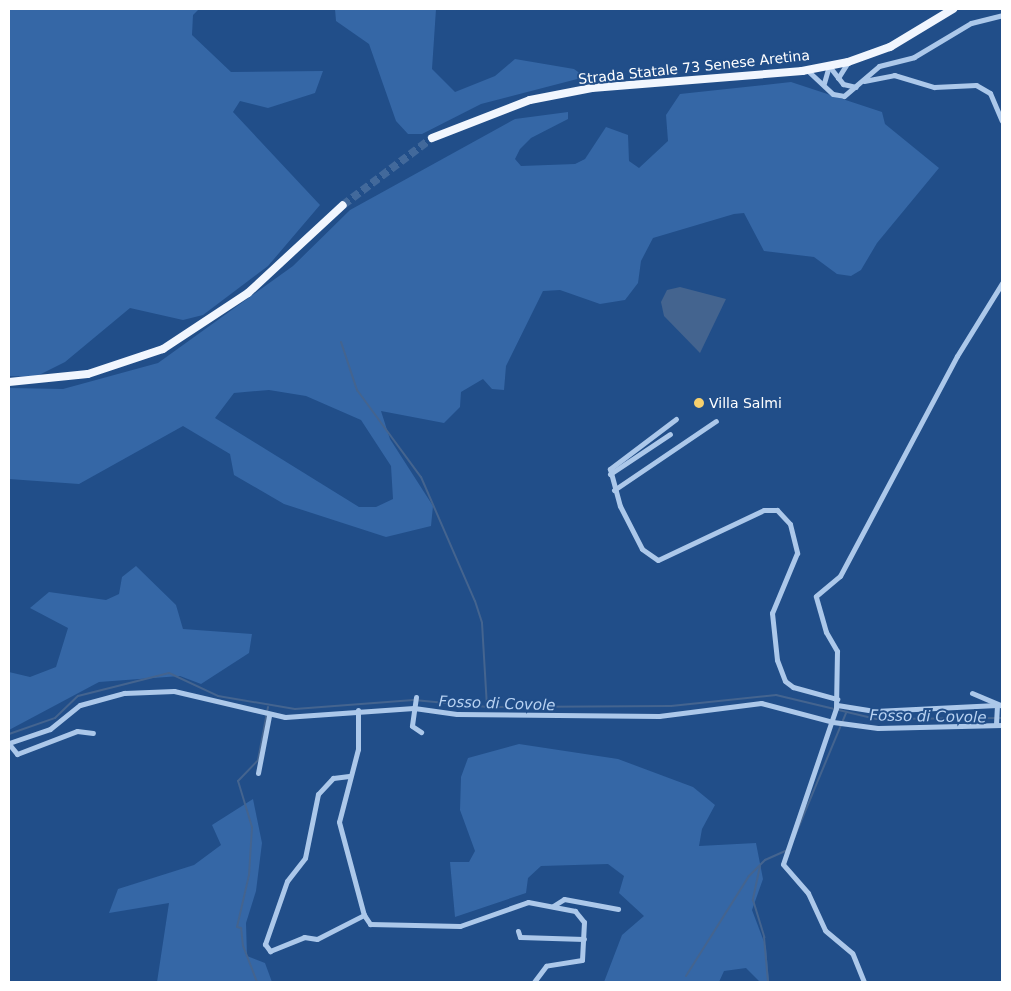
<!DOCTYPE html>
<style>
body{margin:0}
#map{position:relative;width:1011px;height:991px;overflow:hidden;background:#214e89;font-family:"DejaVu Sans",sans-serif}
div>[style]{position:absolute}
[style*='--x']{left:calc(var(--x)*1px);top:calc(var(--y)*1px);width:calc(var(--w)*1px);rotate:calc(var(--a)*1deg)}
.green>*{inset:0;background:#3567a6}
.water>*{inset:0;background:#44648f}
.stream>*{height:2px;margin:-1px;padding:0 1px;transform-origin:1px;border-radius:1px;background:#44648f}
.primary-tunnel>*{height:8px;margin-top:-4px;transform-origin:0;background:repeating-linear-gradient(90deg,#42699b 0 8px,transparent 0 12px)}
.street>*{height:5px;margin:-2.5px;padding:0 2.5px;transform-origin:2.5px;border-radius:2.5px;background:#acc8ea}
.primary>*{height:8px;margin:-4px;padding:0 4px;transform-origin:4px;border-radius:4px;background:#f1f6fe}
.dots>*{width:14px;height:14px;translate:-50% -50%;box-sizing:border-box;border:2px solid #214e89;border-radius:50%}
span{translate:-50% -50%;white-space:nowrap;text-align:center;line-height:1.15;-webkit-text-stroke:4px #214e89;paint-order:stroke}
.street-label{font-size:14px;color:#fff}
.poi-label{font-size:14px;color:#fff}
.left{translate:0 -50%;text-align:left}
.water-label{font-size:15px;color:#b8d2f2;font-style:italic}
.frame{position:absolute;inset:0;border:10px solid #fff;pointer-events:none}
</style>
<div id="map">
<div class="green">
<i style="clip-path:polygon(9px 9px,199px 9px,193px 15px,192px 35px,231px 72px,323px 71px,315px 93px,268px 108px,240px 101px,233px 112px,320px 205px,268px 266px,203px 315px,183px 320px,130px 308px,65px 362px,35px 377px,9px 376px)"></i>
<i style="clip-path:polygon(335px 9px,436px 9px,432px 69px,455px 92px,495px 76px,515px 59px,574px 69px,585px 77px,481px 104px,422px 134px,408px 134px,396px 121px,369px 44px,336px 21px)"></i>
<i style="clip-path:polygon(evenodd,791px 82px,882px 112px,885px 124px,939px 168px,877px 243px,861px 270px,851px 276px,837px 274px,814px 257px,764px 251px,744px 213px,734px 214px,653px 238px,641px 261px,638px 283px,625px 300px,600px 304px,560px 290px,543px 291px,506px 366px,504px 390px,492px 389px,483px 379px,461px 392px,460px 407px,444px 423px,381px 411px,390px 439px,433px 506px,431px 526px,386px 537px,284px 504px,234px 475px,230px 454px,183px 426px,79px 484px,9px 479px,9px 388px,63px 389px,158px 363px,293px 266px,350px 210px,515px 119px,568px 112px,568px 119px,531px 138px,520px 149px,515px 159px,521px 166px,575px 164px,585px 159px,606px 127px,628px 135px,629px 161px,639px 168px,668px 141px,666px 115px,680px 94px,791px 82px,269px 390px,306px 396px,361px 420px,391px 466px,393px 499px,376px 507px,359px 507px,215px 418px,234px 393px,269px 390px)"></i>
<i style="clip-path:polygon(136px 566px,176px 605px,183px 629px,252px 634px,249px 653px,201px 684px,180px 676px,99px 682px,9px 730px,9px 672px,30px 677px,56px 667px,68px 628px,30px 608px,49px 592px,106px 600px,119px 594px,122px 577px)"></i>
<i style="clip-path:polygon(519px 744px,618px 759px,693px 787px,715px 805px,702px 829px,699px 846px,756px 843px,763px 879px,752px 910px,766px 947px,769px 982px,760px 982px,746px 968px,724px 971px,719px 982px,604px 982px,622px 935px,644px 916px,619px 893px,624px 876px,608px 864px,541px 866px,528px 878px,526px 893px,455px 917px,450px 862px,469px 862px,475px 851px,460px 810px,461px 777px,468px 758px)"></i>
<i style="clip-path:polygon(253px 799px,262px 843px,256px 891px,246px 923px,247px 956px,265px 963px,272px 982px,157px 982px,169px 903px,109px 913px,118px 889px,194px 865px,221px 845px,212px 825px)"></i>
</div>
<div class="water">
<i style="clip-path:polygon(680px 287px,726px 299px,700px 353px,664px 316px,661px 302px,667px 290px)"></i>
</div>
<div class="stream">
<i style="--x:341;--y:342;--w:51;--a:71.6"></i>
<i style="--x:357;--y:390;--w:108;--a:53.7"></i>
<i style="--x:421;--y:477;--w:135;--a:66.5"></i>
<i style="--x:475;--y:601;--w:23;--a:72"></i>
<i style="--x:482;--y:623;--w:83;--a:86.6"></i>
<i style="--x:9;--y:734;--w:49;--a:-19.2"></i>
<i style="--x:55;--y:718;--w:32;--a:-44"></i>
<i style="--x:78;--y:696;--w:94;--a:-14.2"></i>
<i style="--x:169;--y:673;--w:54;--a:25.1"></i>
<i style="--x:218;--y:696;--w:78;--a:9.6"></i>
<i style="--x:295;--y:709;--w:119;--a:-4.3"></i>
<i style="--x:414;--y:700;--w:74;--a:5.4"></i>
<i style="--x:488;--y:707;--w:183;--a:-0.3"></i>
<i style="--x:671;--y:706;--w:106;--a:-6"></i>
<i style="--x:776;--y:695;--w:103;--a:13.5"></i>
<i style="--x:876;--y:719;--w:126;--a:-0.5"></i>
<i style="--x:794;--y:838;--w:135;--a:-67.4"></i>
<i style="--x:760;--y:866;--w:35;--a:102"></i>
<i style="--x:753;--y:900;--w:39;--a:73"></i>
<i style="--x:764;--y:937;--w:45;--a:84.9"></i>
<i style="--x:686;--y:976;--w:118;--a:-57.8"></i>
<i style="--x:749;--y:876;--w:23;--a:-45"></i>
<i style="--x:765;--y:860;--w:24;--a:-24"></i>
<i style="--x:257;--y:982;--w:39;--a:-111"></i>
<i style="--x:243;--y:946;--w:18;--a:-96"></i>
<i style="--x:241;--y:928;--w:4;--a:-166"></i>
<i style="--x:237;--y:927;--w:53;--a:-77"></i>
<i style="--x:249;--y:875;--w:48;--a:-86.4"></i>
<i style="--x:252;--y:827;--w:48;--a:-106.9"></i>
<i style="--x:238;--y:781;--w:29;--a:-46"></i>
<i style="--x:258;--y:760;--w:54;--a:-79.3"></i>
</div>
<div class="primary-tunnel">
<i style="--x:343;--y:205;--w:111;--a:-37"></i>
</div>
<div class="street">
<i style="--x:807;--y:70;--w:35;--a:43"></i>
<i style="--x:833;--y:94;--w:11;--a:10"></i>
<i style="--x:844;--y:96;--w:46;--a:-40.6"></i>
<i style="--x:879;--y:66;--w:36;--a:-14"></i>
<i style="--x:914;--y:57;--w:66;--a:-30.8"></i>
<i style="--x:971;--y:23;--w:32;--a:-14"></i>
<i style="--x:838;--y:78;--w:19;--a:-58"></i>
<i style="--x:864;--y:81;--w:31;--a:-11"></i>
<i style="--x:894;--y:75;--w:42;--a:16.7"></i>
<i style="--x:934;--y:87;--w:42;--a:-2.7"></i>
<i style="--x:976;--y:85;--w:16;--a:30"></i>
<i style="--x:990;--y:93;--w:30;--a:67"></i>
<i style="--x:824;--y:83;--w:18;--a:-74"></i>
<i style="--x:829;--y:66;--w:23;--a:52"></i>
<i style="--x:843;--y:84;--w:13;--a:13"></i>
<i style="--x:676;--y:419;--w:83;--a:142.9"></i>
<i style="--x:610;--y:469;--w:38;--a:75"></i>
<i style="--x:620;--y:506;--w:48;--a:62.9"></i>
<i style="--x:642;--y:549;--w:19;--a:35"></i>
<i style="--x:658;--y:560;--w:117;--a:-25.3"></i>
<i style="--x:764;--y:510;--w:13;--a:0"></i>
<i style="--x:777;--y:510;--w:19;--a:47"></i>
<i style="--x:790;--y:524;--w:30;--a:76"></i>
<i style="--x:797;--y:553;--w:65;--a:112.6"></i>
<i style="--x:772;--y:613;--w:47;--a:83.9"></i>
<i style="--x:777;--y:660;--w:22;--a:69"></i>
<i style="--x:785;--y:681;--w:10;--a:37"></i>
<i style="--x:793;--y:687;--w:46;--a:15.3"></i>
<i style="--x:610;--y:474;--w:72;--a:-33.7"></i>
<i style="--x:614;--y:490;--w:123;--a:-34.1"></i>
<i style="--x:972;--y:693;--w:33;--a:23"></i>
<i style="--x:416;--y:697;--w:29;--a:98"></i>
<i style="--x:412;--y:726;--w:11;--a:34"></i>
<i style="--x:837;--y:705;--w:38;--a:9"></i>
<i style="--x:875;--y:711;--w:122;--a:-2.8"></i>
<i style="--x:997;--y:705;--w:19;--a:93"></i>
<i style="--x:358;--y:710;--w:39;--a:90"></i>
<i style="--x:358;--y:749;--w:75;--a:104.6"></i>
<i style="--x:339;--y:822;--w:96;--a:75"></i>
<i style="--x:364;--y:915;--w:11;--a:56"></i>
<i style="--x:370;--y:924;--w:90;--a:1.3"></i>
<i style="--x:460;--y:926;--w:72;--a:-19.4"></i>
<i style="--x:528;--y:902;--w:48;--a:10.8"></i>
<i style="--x:575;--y:911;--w:14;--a:51"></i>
<i style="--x:584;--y:922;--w:38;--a:93"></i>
<i style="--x:582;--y:960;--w:36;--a:171"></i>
<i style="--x:546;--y:966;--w:20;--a:127"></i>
<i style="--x:9;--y:743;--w:43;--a:-18.9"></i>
<i style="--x:50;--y:729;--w:38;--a:-39"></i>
<i style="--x:80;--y:705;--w:46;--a:-15.3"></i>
<i style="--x:124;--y:693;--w:50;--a:-2.3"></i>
<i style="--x:174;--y:691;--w:114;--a:13.2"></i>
<i style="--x:285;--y:717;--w:129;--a:-4"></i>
<i style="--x:414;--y:708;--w:43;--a:7.9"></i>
<i style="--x:457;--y:714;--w:202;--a:0.6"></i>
<i style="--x:659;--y:716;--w:103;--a:-7.3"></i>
<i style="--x:761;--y:703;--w:74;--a:14.8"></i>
<i style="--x:833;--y:722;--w:45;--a:7.6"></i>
<i style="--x:878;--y:728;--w:124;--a:-1.4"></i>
<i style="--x:9;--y:744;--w:13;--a:51"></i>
<i style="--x:17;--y:754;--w:64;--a:-21"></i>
<i style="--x:77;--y:731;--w:16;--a:7"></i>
<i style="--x:258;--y:773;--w:58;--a:-79.1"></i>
<i style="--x:349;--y:776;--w:16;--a:173"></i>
<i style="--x:333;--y:778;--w:22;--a:133"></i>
<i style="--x:318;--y:794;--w:65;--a:101.5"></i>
<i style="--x:305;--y:858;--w:29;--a:128"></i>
<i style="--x:287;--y:881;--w:67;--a:109.2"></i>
<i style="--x:265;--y:944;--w:9;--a:54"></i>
<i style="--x:270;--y:951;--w:37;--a:-22"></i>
<i style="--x:304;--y:937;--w:13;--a:9"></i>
<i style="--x:317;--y:939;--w:53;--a:-27.1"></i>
<i style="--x:553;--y:906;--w:13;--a:-32"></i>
<i style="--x:564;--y:899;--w:55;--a:10.5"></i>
<i style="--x:518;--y:931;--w:6;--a:72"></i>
<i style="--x:520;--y:937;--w:64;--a:1.8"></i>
<i style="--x:864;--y:982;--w:31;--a:-112"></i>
<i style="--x:852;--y:953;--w:35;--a:-140"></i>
<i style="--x:825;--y:930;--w:41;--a:-114.7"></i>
<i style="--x:808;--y:893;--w:38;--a:-131"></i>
<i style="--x:783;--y:864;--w:165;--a:-71.2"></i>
<i style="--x:836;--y:708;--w:57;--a:-89"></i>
<i style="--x:837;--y:651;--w:22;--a:-120"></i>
<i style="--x:826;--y:632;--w:37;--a:-106"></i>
<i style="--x:816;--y:596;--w:31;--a:-40"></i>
<i style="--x:840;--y:576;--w:249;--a:-62"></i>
<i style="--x:957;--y:356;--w:86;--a:-58.3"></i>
</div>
<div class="primary">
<i style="--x:432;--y:138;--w:105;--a:-21.2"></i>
<i style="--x:530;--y:100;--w:63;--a:-11"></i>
<i style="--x:592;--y:88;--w:211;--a:-4.6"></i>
<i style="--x:802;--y:71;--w:47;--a:-11.1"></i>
<i style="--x:848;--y:62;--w:45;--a:-19.7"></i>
<i style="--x:890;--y:47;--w:74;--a:-31.1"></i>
<i style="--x:9;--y:382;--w:79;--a:-5.8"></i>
<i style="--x:88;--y:374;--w:79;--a:-18.4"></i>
<i style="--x:163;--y:349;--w:102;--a:-33.4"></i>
<i style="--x:248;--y:293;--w:129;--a:-42.8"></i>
</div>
<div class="dots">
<i style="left:699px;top:403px;background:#f7d06d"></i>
</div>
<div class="street-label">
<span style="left:694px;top:67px;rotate:-6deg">Strada Statale 73 Senese Aretina</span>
</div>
<div class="poi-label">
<span class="left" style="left:709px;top:403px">Villa Salmi</span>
</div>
<div class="water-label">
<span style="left:497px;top:704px;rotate:2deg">Fosso di Covole</span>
<span style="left:928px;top:717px;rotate:1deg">Fosso di Covole</span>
</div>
<div class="frame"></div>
</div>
